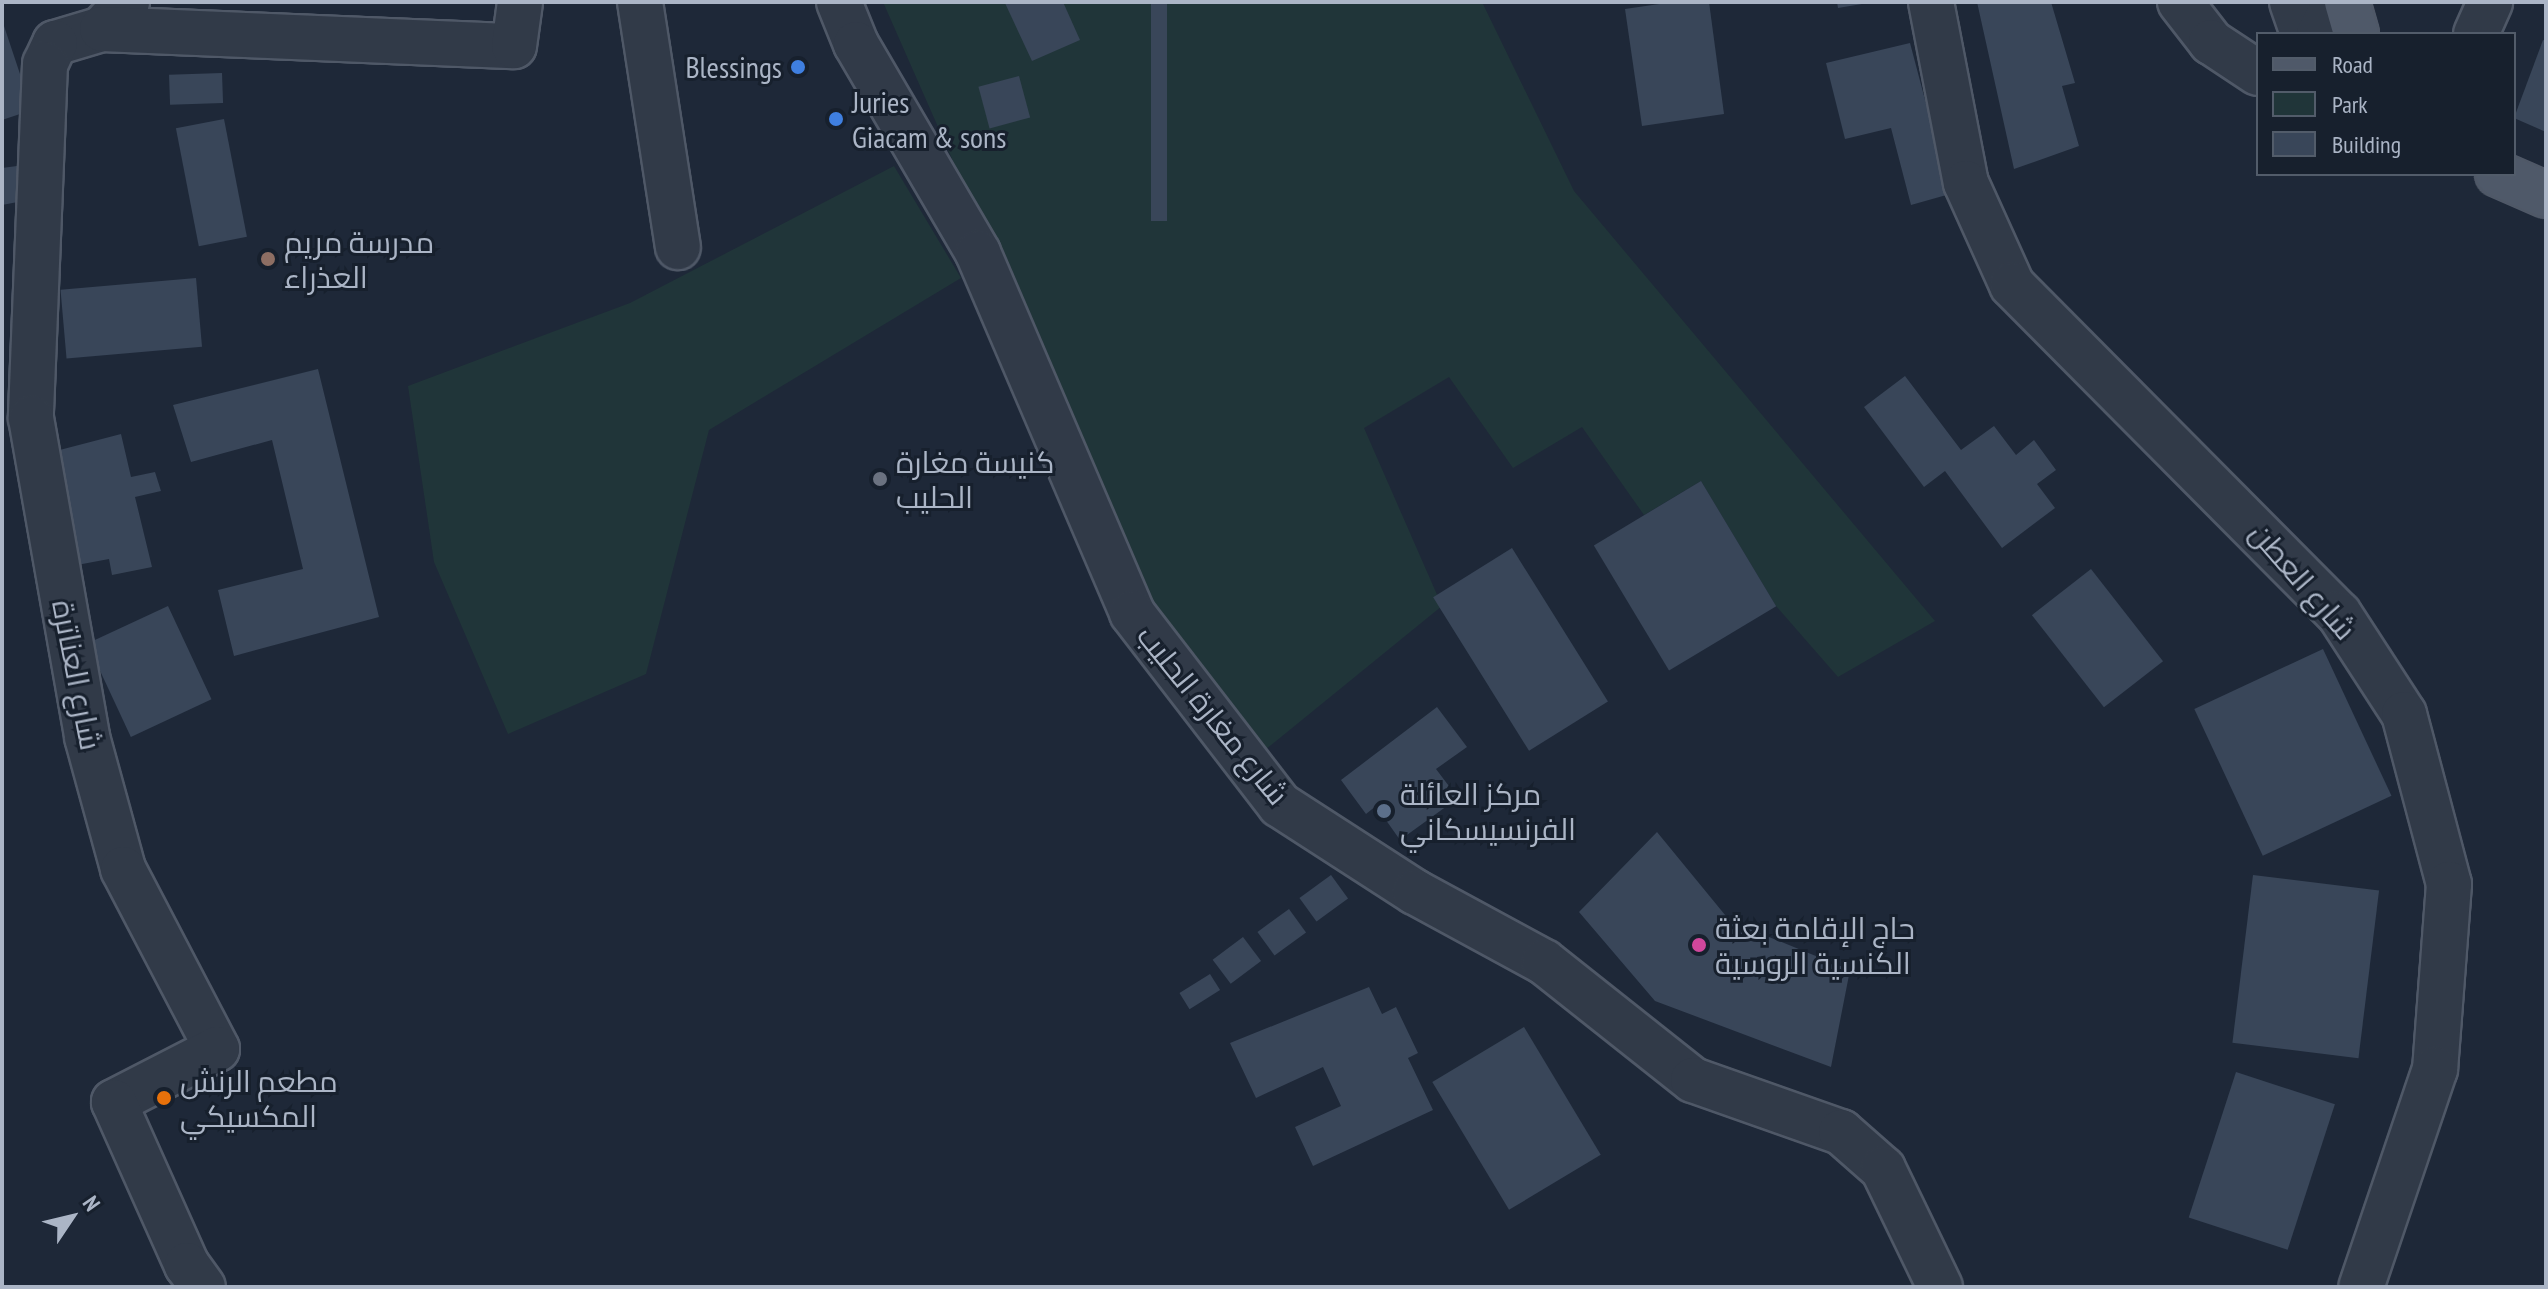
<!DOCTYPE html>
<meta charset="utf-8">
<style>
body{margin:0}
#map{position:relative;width:2548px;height:1289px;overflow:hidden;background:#1e2838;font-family:"PT Sans Narrow",Cairo,sans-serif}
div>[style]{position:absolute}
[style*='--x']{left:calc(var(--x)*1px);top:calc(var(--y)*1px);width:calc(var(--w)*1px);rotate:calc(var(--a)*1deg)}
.green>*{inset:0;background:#203539}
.building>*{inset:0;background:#394659;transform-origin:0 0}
.roads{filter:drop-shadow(2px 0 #4f5867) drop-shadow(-2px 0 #4f5867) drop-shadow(0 2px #4f5867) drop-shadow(0 -2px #4f5867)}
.minor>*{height:44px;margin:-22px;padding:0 22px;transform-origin:22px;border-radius:22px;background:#313a48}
.major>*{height:44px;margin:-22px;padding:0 22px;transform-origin:22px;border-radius:22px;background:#4f5969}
.dots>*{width:22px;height:22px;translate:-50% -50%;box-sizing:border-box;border:4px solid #17202d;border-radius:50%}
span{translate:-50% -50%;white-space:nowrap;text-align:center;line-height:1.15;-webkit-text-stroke:6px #17202d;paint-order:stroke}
.poi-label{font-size:30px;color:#abb5c6}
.right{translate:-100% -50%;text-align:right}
.left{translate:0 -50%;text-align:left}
.street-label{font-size:30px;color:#abb5c6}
.frame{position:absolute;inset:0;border:4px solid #abb5c6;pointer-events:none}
.legend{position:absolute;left:2256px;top:32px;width:260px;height:144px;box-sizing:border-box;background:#17202d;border:2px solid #525c6a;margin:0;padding:10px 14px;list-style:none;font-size:24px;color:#abb5c6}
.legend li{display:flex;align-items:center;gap:16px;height:40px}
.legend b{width:40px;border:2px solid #525c6a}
.north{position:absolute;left:32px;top:1177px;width:80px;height:80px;-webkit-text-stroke:6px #17202d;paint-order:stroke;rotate:55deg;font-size:22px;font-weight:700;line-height:32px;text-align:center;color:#abb5c6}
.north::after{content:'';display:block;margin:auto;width:28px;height:36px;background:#abb5c6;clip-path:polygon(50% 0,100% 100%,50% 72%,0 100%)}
</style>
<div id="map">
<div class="green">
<i style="clip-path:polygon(883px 2px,1482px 2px,1574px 191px,1935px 621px,1838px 677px,1776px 606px,1701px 481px,1644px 515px,1582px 427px,1513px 468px,1449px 377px,1364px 428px,1442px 606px,1254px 759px,1152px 613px)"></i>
<i style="clip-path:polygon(894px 166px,961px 278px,709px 430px,646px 674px,508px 734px,434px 562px,408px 386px,630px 303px)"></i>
</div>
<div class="building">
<i style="clip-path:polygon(1063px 2px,1080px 40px,1032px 61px,1005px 3px)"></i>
<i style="left:1151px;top:2px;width:16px;height:219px"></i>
<i style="clip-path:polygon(1673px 2px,1709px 2px,1724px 114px,1642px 126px,1625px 9px)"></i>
<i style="clip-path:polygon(1837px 2px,1862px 2px,1862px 4px,1838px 8px)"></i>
<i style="clip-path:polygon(1977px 2px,2051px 2px,2075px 83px,2062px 86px,2079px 146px,2014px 169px)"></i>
<i style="clip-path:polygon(2px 20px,32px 110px,2px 120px)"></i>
<i style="clip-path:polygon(2543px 40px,2546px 41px,2546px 132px,2514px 118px)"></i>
<i style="clip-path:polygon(1910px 43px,1950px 194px,1911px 205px,1891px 128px,1845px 139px,1826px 63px)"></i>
<i style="left:222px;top:73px;width:30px;height:53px;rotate:88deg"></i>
<i style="left:1019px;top:76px;width:43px;height:42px;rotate:75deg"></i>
<i style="left:224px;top:119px;width:120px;height:49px;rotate:79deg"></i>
<i style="clip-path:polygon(17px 166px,23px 201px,2px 205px,2px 168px)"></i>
<i style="left:196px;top:278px;width:69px;height:136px;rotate:85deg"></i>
<i style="clip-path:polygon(318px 369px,379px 617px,234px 656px,218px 590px,303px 569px,272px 440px,191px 462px,173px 405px)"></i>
<i style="clip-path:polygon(1905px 376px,1961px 450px,1994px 426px,2016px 455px,2034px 440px,2056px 470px,2037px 484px,2055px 508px,2002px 548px,1945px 471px,1924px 487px,1864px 407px)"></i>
<i style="clip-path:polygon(121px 434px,131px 477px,155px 472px,161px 491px,135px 497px,152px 567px,112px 575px,109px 559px,77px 565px,52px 452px)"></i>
<i style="left:1701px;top:481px;width:146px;height:125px;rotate:59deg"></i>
<i style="left:1512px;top:548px;width:181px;height:93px;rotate:58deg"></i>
<i style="left:2091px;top:569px;width:117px;height:75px;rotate:52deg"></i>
<i style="left:168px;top:606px;width:103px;height:89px;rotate:65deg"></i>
<i style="left:2323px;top:649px;width:162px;height:142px;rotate:65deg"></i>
<i style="clip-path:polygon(1437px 707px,1467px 747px,1436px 769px,1458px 798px,1400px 840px,1376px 806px,1366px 814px,1341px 780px)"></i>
<i style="clip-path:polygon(1657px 832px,1730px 921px,1850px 970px,1831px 1067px,1655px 1001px,1579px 912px)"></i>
<i style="left:1331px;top:875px;width:29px;height:39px;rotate:54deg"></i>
<i style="left:2253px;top:875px;width:127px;height:169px;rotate:7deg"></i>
<i style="left:1289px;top:909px;width:29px;height:39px;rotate:54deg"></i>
<i style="left:1243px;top:937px;width:30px;height:38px;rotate:53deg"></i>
<i style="left:1210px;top:974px;width:19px;height:36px;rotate:58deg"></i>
<i style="clip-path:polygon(1369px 987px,1382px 1014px,1396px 1007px,1418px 1053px,1408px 1058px,1433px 1110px,1313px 1166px,1295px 1127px,1341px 1106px,1323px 1067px,1256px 1098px,1230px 1043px)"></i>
<i style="left:1524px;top:1027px;width:149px;height:107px;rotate:59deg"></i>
<i style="left:2236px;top:1072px;width:104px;height:153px;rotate:18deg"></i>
</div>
<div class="roads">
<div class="minor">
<i style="--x:127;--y:2;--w:37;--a:133"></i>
<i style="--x:102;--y:29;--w:49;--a:163.4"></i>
<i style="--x:55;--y:43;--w:23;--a:115"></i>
<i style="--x:45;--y:64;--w:354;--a:92.3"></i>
<i style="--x:31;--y:418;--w:324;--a:80"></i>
<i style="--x:87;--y:737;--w:137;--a:74.7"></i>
<i style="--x:123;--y:869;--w:203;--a:62.4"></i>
<i style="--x:217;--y:1049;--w:116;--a:152.8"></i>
<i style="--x:114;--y:1102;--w:179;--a:65.9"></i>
<i style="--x:187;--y:1265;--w:27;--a:54"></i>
<i style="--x:640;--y:2;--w:248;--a:81.2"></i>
<i style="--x:839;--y:2;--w:45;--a:68"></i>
<i style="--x:856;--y:44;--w:242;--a:59.7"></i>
<i style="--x:978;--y:253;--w:392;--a:66.8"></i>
<i style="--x:1132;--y:613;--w:242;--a:52.4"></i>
<i style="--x:1280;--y:805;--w:161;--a:32.8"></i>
<i style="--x:1415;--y:892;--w:147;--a:28.5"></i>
<i style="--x:1544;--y:962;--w:190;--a:38.4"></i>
<i style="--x:1693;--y:1080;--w:157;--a:19.4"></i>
<i style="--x:1841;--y:1132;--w:56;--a:41.4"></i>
<i style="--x:1883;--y:1169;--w:131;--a:64.2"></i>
<i style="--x:1931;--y:2;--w:184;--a:79.1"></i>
<i style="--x:1966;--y:183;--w:112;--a:65.7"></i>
<i style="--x:2012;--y:285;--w:464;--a:45.2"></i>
<i style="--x:2339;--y:614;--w:119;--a:57"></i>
<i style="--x:2404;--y:714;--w:176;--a:75.2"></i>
<i style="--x:2449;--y:884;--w:186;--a:94.3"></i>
<i style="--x:2435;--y:1069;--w:230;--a:108.7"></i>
<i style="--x:2180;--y:2;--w:51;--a:52.2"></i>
<i style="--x:2211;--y:42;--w:56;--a:33.4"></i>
<i style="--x:2292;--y:2;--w:34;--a:71"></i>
<i style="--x:102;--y:29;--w:412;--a:2.4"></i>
<i style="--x:514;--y:46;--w:44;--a:-82.2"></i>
<i style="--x:2319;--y:34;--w:36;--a:-62"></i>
<i style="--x:2476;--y:34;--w:35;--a:-66"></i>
</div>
<div class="major">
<i style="--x:2347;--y:2;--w:33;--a:74"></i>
<i style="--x:2498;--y:174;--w:52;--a:23.6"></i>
</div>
</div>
<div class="dots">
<i style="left:798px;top:67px;background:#3f7fe0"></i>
<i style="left:836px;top:119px;background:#3f7fe0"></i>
<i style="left:268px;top:259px;background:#8d6e63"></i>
<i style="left:880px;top:479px;background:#6b7280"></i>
<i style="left:1384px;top:811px;background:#5c6f8a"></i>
<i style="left:1699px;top:945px;background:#d1479c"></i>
<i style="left:164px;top:1098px;background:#e8710a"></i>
</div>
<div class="poi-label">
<span class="right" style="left:782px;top:67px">Blessings</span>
<span class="left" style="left:852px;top:119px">Juries<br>Giacam &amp; sons</span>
<span class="left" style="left:284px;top:259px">مدرسة مريم<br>العذراء</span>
<span class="left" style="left:896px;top:479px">كنيسة مغارة<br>الحليب</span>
<span class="left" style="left:1400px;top:811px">مركز العائلة<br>الفرنسيسكاني</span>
<span class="left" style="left:1715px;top:945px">حاج الإقامة بعثة<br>الكنسية الروسية</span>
<span class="left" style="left:180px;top:1098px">مطعم الرنش<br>المكسيكي</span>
</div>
<div class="street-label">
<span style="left:2303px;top:581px;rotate:49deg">شارع العطن</span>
<span style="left:77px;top:675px;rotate:79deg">شارع العناترة</span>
<span style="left:1213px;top:715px;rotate:51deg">شارع مغارة الحليب</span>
</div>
<div class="frame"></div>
<ul class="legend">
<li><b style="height:10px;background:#4f5969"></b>Road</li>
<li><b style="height:22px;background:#203539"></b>Park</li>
<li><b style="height:22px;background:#394659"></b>Building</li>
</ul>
<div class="north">N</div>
</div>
